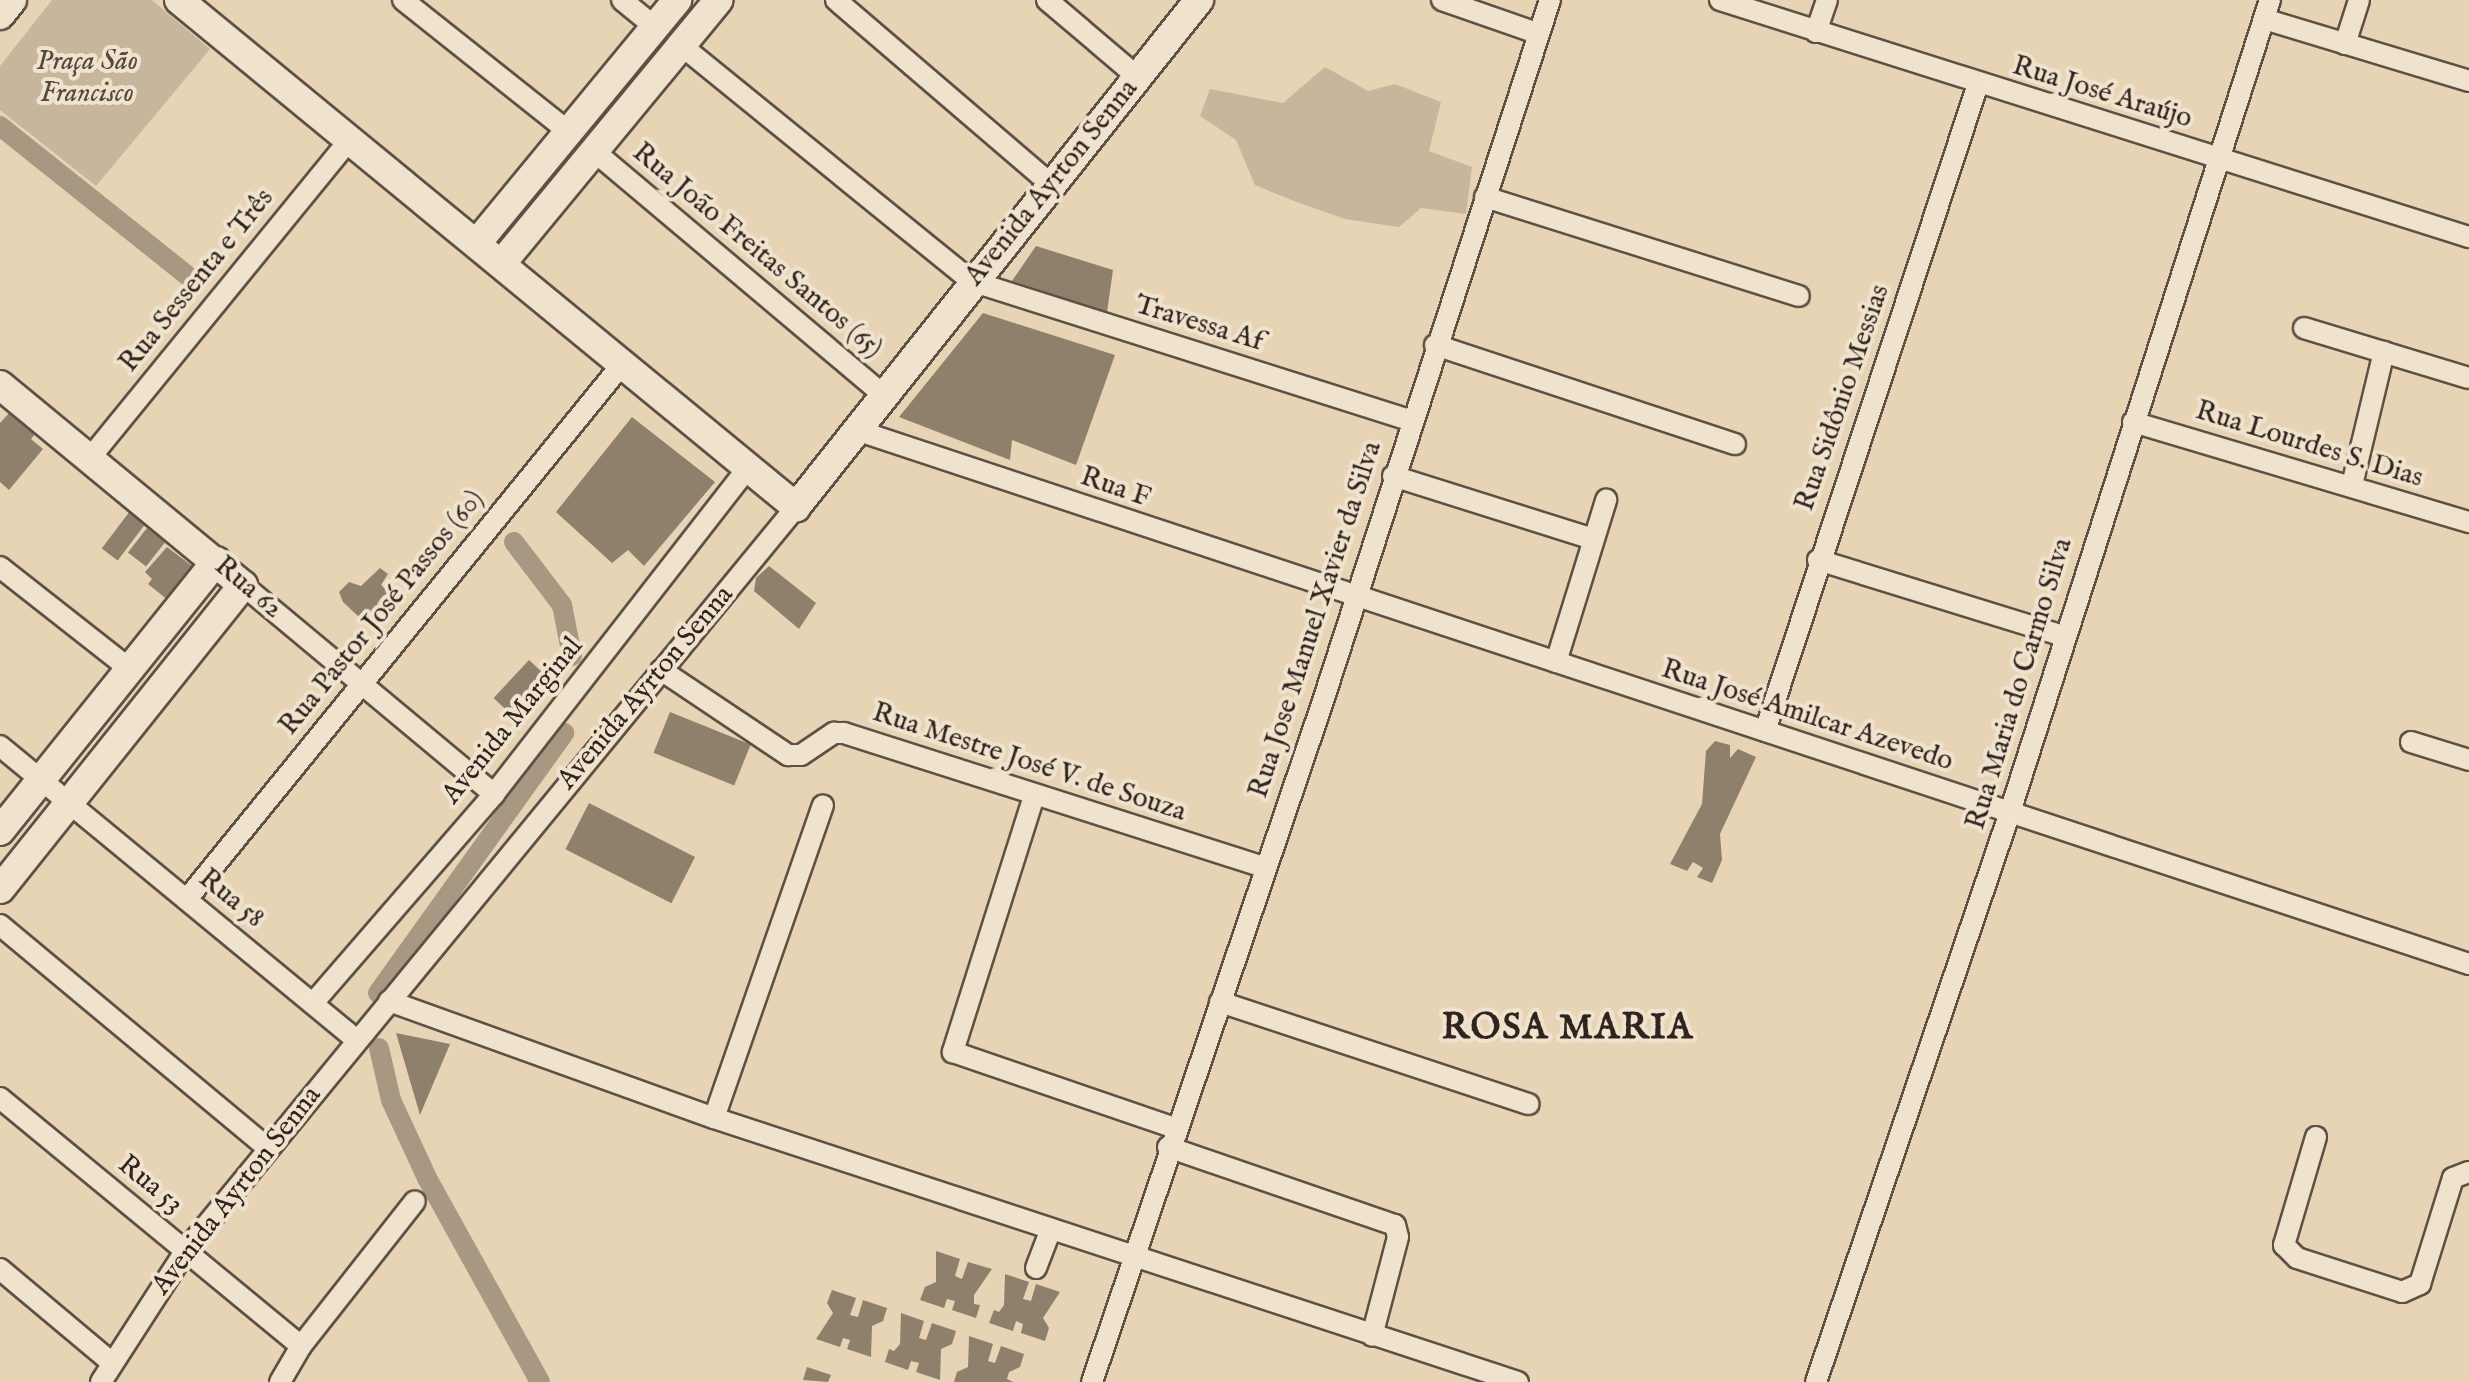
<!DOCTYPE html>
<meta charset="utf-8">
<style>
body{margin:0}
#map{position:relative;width:2469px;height:1382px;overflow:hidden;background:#e6d4b4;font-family:"IM FELL English",serif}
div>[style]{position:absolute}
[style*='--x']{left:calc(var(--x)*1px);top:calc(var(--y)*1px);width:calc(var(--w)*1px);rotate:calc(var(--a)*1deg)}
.green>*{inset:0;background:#c7b69b}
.canal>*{height:20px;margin:-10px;padding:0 10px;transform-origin:10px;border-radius:10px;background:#a89881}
.building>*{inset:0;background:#8f806c;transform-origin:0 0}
.roads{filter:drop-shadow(2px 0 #5e5044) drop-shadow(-2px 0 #5e5044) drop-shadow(0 2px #5e5044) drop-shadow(0 -2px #5e5044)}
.street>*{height:20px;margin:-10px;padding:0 10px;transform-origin:10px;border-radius:10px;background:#efe3ce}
.secondary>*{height:28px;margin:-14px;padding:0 14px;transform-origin:14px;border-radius:14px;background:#efe3ce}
span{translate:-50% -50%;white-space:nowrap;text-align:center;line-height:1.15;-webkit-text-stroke:8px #efe3ce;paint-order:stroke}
.park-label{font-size:28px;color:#56483e;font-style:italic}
.street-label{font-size:28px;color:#30241f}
.district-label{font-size:36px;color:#30241f;font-weight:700;letter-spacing:2px}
</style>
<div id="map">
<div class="green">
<i style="clip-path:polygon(52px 0,152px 0,210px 49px,96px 186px,0 110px,0 66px)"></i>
<i style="clip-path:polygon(1325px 67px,1368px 91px,1395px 84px,1441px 102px,1429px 151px,1472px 167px,1466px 214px,1421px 208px,1399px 227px,1345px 219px,1294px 201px,1255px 185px,1236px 140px,1200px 116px,1210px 89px,1283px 103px)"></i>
</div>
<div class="canal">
<i style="--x:0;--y:126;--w:247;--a:38.6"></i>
<i style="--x:514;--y:542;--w:79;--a:52.7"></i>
<i style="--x:562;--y:605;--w:52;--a:78.9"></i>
<i style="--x:378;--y:993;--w:320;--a:-54.4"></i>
<i style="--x:379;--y:1048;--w:53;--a:77"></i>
<i style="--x:391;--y:1100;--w:86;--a:65.2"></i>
<i style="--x:427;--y:1178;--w:233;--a:61"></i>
</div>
<div class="building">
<i style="clip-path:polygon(1036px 246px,1113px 270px,1107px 312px,1012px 281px)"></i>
<i style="clip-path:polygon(983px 313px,1115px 355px,1076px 465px,1012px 440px,1010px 460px,899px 417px)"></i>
<i style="clip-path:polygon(10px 412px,35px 434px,31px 439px,43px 449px,9px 490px,0 482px,0 423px)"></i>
<i style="clip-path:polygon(632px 417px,715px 482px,644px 566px,628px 550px,612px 563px,556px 512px)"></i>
<i style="left:130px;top:511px;width:20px;height:47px;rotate:37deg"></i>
<i style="left:147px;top:528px;width:23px;height:31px;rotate:38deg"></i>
<i style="clip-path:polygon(167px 547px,195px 568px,169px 601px,148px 584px,152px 579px,145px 572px)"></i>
<i style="clip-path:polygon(769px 566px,816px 603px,799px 629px,754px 591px,756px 578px)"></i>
<i style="clip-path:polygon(380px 568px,388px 574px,381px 585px,399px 602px,374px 631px,343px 602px,339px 592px,349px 582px,361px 586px)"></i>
<i style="left:529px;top:660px;width:33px;height:52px;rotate:43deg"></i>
<i style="left:670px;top:712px;width:87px;height:44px;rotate:22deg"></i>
<i style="clip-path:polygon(1715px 741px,1730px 745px,1730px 758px,1738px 749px,1756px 757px,1720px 834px,1722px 860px,1712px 883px,1697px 877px,1703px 868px,1693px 862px,1687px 871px,1670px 864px,1702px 804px,1706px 751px)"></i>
<i style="left:589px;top:803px;width:119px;height:52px;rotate:27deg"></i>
<i style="clip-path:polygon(396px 1033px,450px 1044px,420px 1115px)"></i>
<i style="clip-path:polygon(936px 1251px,960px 1259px,955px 1276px,962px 1279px,968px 1262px,992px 1269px,974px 1295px,974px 1304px,980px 1305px,976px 1318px,952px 1310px,955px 1301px,947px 1299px,944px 1308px,920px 1300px,925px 1287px,936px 1282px)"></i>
<i style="clip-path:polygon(1005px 1274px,1029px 1282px,1023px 1299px,1031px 1301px,1036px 1284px,1060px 1292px,1043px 1318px,1049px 1328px,1045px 1341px,1021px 1333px,1023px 1324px,1016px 1321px,1013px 1331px,989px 1323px,994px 1310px,999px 1312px,1004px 1305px)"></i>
<i style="clip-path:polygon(832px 1290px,856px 1298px,850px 1315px,858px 1317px,863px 1300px,887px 1308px,883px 1321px,872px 1326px,871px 1357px,847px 1349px,850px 1340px,843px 1338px,840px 1347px,816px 1339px,833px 1313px,827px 1303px)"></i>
<i style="clip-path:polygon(901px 1313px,924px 1321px,919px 1338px,926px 1340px,932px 1323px,956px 1331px,952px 1344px,941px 1349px,940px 1380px,916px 1372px,919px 1363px,911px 1361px,908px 1370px,885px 1362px,889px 1349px,894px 1351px,900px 1344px)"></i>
<i style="clip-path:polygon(969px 1336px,993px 1344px,988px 1361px,995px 1363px,1001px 1346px,1024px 1354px,1020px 1367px,1009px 1372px,1007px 1379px,1013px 1382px,954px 1382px,957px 1372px,968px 1367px)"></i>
<i style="clip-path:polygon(807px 1367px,831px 1375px,828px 1382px,803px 1380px)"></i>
</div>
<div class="roads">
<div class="street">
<i style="--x:403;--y:0;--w:212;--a:38.5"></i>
<i style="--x:622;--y:0;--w:43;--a:39.3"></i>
<i style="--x:836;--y:0;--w:284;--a:40.6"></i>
<i style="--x:1047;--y:0;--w:121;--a:40.3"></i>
<i style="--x:1442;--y:0;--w:101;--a:19.2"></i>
<i style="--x:1720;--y:0;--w:786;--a:17.56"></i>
<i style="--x:2264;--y:19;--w:214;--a:16.8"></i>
<i style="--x:1816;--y:32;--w:34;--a:-71"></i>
<i style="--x:2345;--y:44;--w:46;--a:-72.3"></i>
<i style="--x:682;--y:46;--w:372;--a:39.1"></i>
<i style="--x:971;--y:281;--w:460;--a:17.6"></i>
<i style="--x:595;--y:152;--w:375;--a:40.1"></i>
<i style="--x:1485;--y:197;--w:329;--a:17.5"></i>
<i style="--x:2304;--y:328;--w:172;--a:16.9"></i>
<i style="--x:1435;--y:345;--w:316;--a:18.3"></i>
<i style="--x:2133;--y:422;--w:351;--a:16.6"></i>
<i style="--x:856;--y:430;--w:1699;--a:18.32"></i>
<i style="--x:90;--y:458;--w:410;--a:-50.8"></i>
<i style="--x:1393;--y:476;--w:210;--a:17.5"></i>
<i style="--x:2352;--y:485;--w:137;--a:-76.5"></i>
<i style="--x:1818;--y:560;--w:257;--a:17.2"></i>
<i style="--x:0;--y:567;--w:167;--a:38.2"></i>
<i style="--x:243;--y:585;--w:327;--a:39.8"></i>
<i style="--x:1556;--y:662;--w:170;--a:-72.8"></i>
<i style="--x:661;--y:670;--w:153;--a:33.8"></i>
<i style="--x:788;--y:755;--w:13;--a:0"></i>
<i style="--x:801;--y:755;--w:40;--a:-34"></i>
<i style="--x:834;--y:733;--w:10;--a:0"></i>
<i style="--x:844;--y:733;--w:442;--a:17.7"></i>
<i style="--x:1765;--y:731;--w:681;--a:-71.78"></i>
<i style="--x:2411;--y:742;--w:61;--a:17.2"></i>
<i style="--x:0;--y:746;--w:462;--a:39.5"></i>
<i style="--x:1034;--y:796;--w:269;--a:107.6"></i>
<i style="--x:953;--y:1052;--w:235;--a:18.9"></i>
<i style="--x:187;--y:899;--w:691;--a:-50.87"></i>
<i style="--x:0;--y:925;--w:349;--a:39.8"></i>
<i style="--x:389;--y:1001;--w:345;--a:19.8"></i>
<i style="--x:714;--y:1118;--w:846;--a:18.18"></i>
<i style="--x:314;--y:1002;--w:275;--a:-49.1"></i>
<i style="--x:494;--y:794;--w:413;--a:-52.1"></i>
<i style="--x:1220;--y:1002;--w:325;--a:18.3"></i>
<i style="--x:0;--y:1098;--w:390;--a:39.5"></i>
<i style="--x:714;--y:1118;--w:331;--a:-70.8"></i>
<i style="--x:2316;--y:1137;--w:113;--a:106.5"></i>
<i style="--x:2284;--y:1245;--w:18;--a:45"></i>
<i style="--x:2297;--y:1258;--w:110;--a:17.9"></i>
<i style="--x:2402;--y:1292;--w:20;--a:-24"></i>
<i style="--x:2420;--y:1284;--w:111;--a:-72.7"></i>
<i style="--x:2453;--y:1178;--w:17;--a:-21"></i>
<i style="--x:1168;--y:1147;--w:240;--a:19"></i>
<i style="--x:1395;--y:1225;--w:12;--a:76"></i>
<i style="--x:1398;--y:1237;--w:102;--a:104.7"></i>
<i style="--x:1036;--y:1268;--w:40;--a:-69"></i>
<i style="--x:0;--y:1269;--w:145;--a:40"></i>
<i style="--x:101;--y:1382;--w:157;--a:-57.2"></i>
<i style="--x:186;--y:1250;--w:961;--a:-50.61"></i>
<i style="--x:280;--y:1382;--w:42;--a:-59.7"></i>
<i style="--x:301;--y:1346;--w:184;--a:-51.8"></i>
<i style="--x:1092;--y:1382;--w:722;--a:-71.26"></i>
<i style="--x:1324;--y:698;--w:734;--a:-72.06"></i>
<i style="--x:1816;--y:1382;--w:602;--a:-71.2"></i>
<i style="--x:2010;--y:812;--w:853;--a:-72.25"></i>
</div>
<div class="secondary">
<i style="--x:179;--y:0;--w:799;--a:39.41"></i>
<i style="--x:796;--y:507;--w:648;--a:-51.52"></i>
<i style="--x:0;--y:15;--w:19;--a:-51"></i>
<i style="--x:477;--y:243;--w:315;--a:-50.5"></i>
<i style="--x:501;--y:264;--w:342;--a:-50.5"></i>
<i style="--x:0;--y:385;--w:315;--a:39.5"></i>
<i style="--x:243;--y:585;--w:389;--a:128.6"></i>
<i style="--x:0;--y:831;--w:346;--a:-51.3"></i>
</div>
</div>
<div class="park-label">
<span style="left:87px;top:78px">Praça São<br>Francisco</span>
</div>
<div class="street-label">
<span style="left:2102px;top:93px;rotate:17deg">Rua José Araújo</span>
<span style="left:1052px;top:183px;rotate:-51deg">Avenida Ayrton Senna</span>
<span style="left:757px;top:251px;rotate:40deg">Rua João Freitas Santos (65)</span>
<span style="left:197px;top:281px;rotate:-51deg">Rua Sessenta e Três</span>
<span style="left:1199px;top:324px;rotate:17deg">Travessa Af</span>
<span style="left:1843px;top:398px;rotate:-71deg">Rua Sidônio Messias</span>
<span style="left:2309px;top:445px;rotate:17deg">Rua Lourdes S. Dias</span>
<span style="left:1115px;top:488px;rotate:19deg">Rua F</span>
<span style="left:248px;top:588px;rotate:40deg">Rua 62</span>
<span style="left:382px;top:613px;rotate:-51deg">Rua Pastor José Passos (60)</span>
<span style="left:1316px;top:620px;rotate:-72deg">Rua Jose Manuel Xavier da Silva</span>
<span style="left:2020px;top:684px;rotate:-73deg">Rua Maria do Carmo Silva</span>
<span style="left:646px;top:688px;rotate:-50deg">Avenida Ayrton Senna</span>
<span style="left:1807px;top:716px;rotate:18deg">Rua José Amilcar Azevedo</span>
<span style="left:513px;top:721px;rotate:-51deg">Avenida Marginal</span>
<span style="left:1029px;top:763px;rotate:18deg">Rua Mestre José V. de Souza</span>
<span style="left:231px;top:899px;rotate:39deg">Rua 58</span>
<span style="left:150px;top:1185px;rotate:39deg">Rua 53</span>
<span style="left:237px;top:1191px;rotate:-52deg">Avenida Ayrton Senna</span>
</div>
<div class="district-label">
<span style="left:1568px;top:1029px">ROSA MARIA</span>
</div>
</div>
